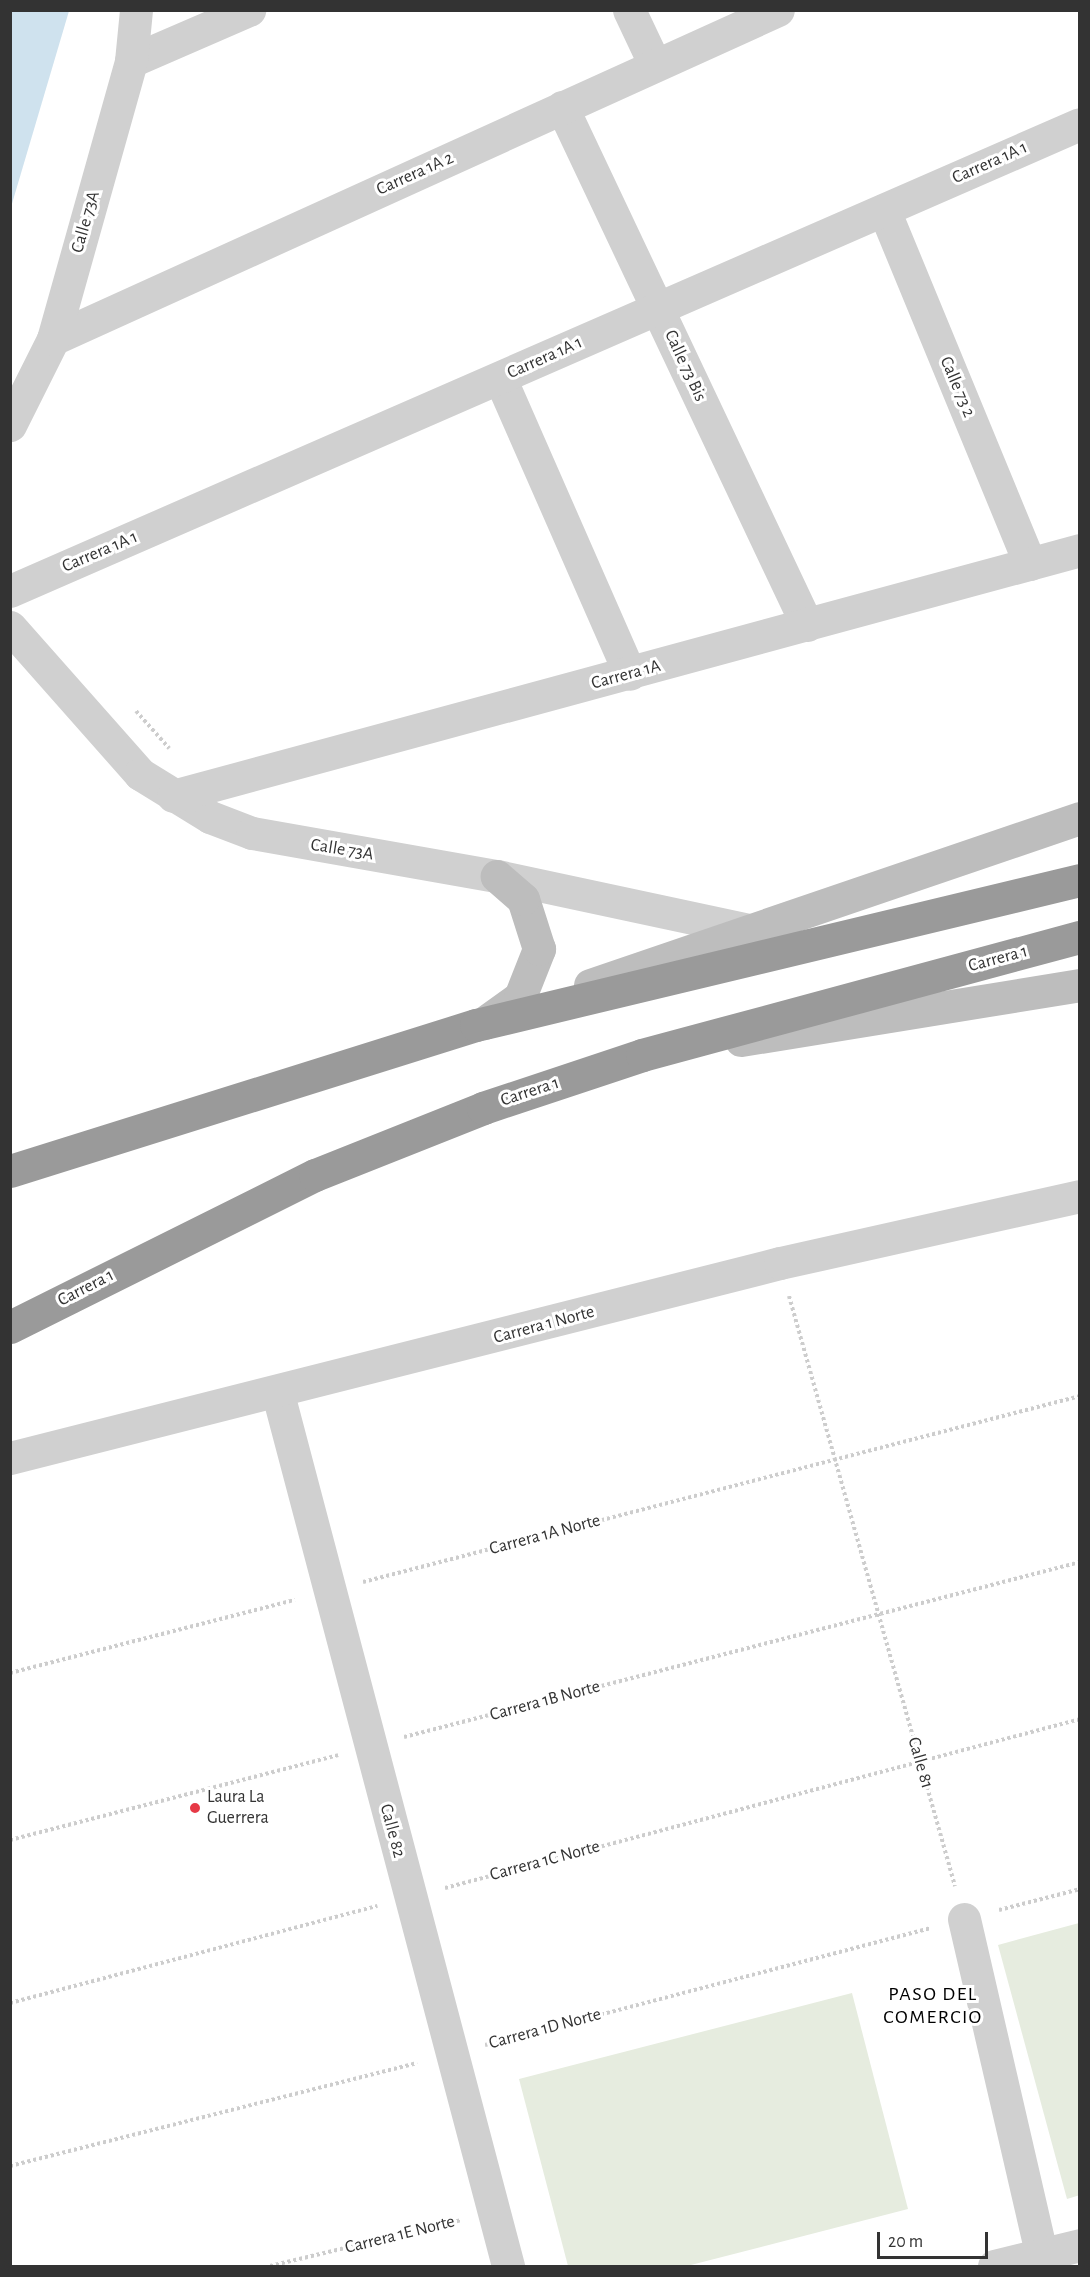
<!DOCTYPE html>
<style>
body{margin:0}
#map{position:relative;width:1090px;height:2277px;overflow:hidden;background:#fff;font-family:"Alegreya Sans",sans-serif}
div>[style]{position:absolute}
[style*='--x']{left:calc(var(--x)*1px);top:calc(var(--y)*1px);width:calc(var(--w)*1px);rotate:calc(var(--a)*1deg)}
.green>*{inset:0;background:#e6ecdf}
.water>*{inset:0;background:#cfe2ee}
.path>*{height:4px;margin-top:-2px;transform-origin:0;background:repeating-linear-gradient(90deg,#cdcdcd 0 3px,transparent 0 6px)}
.street>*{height:33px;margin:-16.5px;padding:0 16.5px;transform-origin:16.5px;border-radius:16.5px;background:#d0d0d0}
.secondary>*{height:33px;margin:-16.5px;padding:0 16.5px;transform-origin:16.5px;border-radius:16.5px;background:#bdbdbd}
.highway>*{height:33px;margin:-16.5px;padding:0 16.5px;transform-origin:16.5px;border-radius:16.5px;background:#9a9a9a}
.dots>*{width:16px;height:16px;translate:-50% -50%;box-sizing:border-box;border:3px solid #fff;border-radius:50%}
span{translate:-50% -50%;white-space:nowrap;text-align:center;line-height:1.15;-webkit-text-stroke:6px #fff;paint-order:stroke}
.street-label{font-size:18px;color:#333}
.poi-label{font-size:18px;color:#333}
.left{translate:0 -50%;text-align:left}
.neighbourhood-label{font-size:20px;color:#000;letter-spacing:1.5px}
.frame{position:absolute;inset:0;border:12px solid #333;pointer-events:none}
.scale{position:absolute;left:877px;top:2232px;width:111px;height:27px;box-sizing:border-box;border:3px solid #333;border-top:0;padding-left:8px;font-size:18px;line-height:21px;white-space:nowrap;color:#333;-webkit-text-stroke:4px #fff;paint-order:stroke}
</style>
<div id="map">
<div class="green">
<i style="clip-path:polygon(1079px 1923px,1080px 2195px,1067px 2199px,998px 1945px)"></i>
<i style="clip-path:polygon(852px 1993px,908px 2209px,687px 2266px,568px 2266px,519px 2079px)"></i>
</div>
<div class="water">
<i style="clip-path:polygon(11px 10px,69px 11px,11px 207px,10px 11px)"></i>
</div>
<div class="path">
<i style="--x:136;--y:711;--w:50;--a:48.3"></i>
<i style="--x:789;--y:1296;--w:613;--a:74.29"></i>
<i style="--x:363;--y:1582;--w:741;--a:-14.54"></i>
<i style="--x:10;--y:1673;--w:294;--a:-14.4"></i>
<i style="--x:404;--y:1737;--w:698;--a:-14.51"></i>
<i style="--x:10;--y:1840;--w:339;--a:-14.5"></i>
<i style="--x:445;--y:1888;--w:657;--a:-14.9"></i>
<i style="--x:999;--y:1910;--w:84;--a:-14.5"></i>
<i style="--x:10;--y:2003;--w:380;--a:-14.8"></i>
<i style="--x:485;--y:2045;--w:461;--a:-14.7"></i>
<i style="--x:10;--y:2166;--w:420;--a:-14.2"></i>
<i style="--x:270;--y:2266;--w:196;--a:-13.5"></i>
</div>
<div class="street">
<i style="--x:629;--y:10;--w:61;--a:64.7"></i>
<i style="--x:131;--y:61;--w:129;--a:-23.4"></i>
<i style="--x:562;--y:107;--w:573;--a:64.69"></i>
<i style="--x:884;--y:210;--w:383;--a:67.6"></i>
<i style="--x:53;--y:339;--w:796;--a:-24.41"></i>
<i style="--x:500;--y:378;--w:323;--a:66.3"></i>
<i style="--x:10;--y:425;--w:96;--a:-63.4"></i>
<i style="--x:53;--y:339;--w:289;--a:-74.3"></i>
<i style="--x:131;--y:61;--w:51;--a:-84.4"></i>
<i style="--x:10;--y:591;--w:1167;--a:-23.58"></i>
<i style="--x:10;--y:627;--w:196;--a:48.5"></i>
<i style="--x:140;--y:774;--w:82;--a:31.6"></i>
<i style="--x:210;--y:817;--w:45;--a:20.9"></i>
<i style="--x:252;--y:833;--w:249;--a:10"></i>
<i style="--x:497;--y:876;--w:257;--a:12.1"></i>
<i style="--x:173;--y:796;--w:940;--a:-15.17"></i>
<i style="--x:278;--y:1394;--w:902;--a:75.22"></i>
<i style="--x:10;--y:1458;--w:794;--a:-14.21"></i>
<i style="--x:780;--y:1263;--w:307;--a:-12.6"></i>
<i style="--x:964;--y:1919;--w:356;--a:77"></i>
<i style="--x:994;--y:2266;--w:89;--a:-13.7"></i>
</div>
<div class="secondary">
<i style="--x:590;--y:985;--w:518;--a:-18.82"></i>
<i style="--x:484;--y:1023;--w:44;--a:-35.8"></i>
<i style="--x:520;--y:997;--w:52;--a:-68.4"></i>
<i style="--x:539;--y:949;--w:52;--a:-107.7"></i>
<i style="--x:523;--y:899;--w:35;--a:-139"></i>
<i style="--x:741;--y:1040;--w:343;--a:-9.2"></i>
</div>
<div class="highway">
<i style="--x:10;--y:1171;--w:488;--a:-17.4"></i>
<i style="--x:476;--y:1025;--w:621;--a:-13.5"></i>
<i style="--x:10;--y:1327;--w:341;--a:-26.5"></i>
<i style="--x:315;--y:1175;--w:181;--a:-21.7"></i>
<i style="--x:483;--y:1108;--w:168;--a:-18.4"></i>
<i style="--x:642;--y:1055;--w:454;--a:-15.1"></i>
</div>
<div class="dots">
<i style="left:195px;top:1808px;background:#e63946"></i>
</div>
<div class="street-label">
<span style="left:990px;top:163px;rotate:-24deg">Carrera 1A 1</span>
<span style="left:415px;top:174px;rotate:-24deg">Carrera 1A 2</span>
<span style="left:86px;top:222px;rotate:-74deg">Calle 73A</span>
<span style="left:545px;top:358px;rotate:-24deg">Carrera 1A 1</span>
<span style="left:685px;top:366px;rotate:65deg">Calle 73 Bis</span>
<span style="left:957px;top:387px;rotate:67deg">Calle 73 2</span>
<span style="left:100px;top:552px;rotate:-23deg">Carrera 1A 1</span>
<span style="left:626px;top:675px;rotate:-15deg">Carrera 1A</span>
<span style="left:342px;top:850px;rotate:9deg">Calle 73A</span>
<span style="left:998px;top:959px;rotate:-15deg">Carrera 1</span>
<span style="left:530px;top:1092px;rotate:-18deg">Carrera 1</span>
<span style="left:86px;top:1288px;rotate:-27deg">Carrera 1</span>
<span style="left:544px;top:1325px;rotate:-15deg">Carrera 1 Norte</span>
<span style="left:545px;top:1535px;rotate:-15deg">Carrera 1A Norte</span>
<span style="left:545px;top:1701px;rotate:-15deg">Carrera 1B Norte</span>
<span style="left:920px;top:1763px;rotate:74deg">Calle 81</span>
<span style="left:392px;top:1831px;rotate:75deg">Calle 82</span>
<span style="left:545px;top:1861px;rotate:-15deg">Carrera 1C Norte</span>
<span style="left:545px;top:2029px;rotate:-15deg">Carrera 1D Norte</span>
<span style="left:400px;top:2235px;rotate:-14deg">Carrera 1E Norte</span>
</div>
<div class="poi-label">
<span class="left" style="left:207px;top:1808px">Laura La<br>Guerrera</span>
</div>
<div class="neighbourhood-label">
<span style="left:933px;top:2006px">PASO DEL<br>COMERCIO</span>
</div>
<div class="frame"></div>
<div class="scale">20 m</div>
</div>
